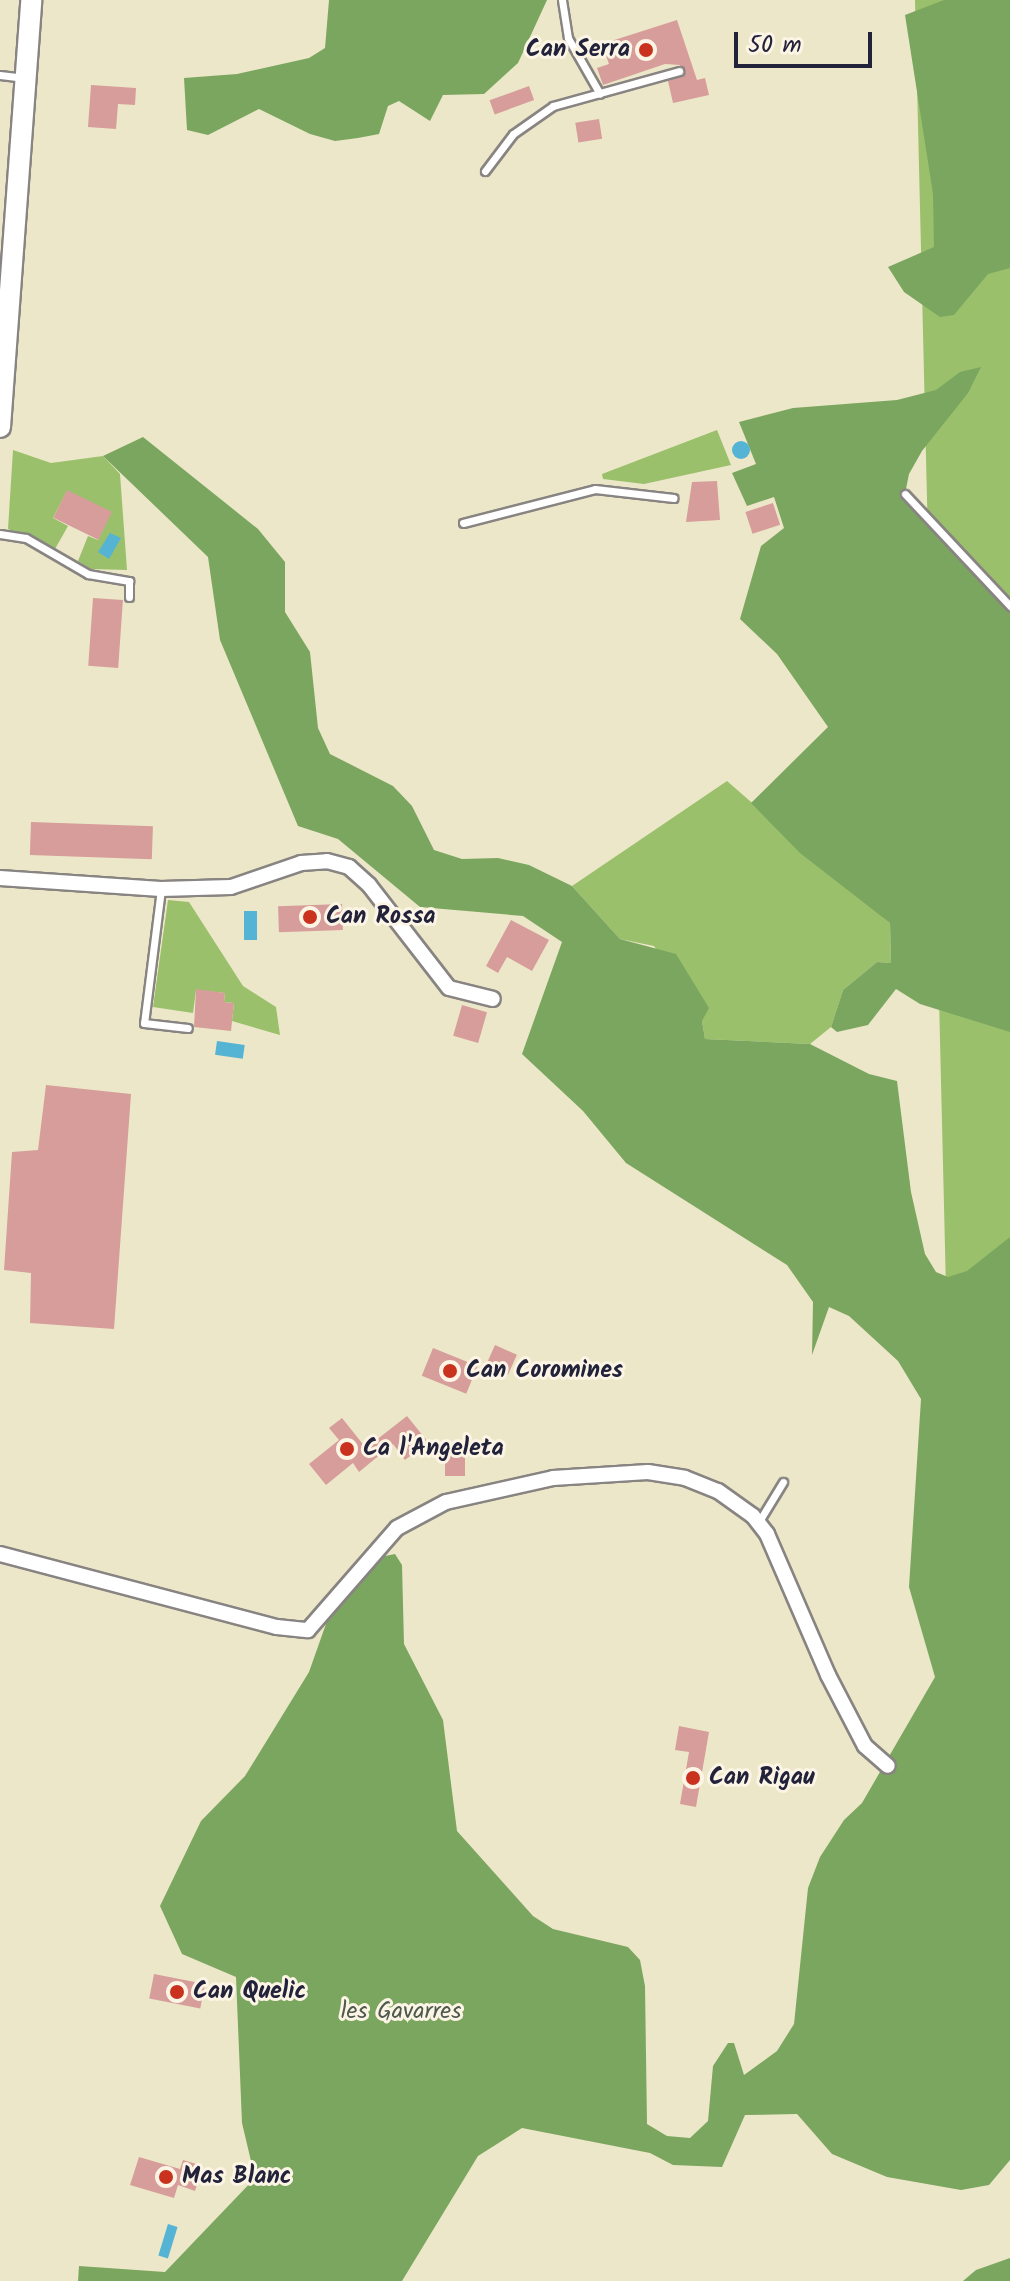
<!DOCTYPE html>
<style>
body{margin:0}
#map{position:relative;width:1010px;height:2281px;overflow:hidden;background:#ede7c9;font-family:Kalam,sans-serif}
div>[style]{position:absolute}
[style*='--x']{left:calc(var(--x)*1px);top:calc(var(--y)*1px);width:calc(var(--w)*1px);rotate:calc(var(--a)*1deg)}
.green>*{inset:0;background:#9ac06b}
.forest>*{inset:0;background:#7ba65f}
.water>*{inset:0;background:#55b3d3;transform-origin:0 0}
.round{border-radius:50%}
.building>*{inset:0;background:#d69d9a;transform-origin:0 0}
.roads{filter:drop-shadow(2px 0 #888482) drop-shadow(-2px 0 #888482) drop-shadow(0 2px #888482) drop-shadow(0 -2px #888482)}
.lane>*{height:7px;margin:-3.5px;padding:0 3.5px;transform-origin:3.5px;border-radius:3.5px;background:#fff}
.street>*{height:14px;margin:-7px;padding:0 7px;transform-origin:7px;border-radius:7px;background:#fff}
.secondary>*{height:20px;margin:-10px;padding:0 10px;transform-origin:10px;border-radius:10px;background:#fff}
.dots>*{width:22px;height:22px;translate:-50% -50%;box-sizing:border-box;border:4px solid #fcf5e5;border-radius:50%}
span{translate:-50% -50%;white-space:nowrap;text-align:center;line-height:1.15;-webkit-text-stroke:6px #fcf5e5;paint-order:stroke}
.poi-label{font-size:24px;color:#22223b;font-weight:700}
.right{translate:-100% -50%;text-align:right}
.left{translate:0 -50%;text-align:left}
.park-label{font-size:24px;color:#4c594c}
.scale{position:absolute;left:734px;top:32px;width:138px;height:36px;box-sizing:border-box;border:4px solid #22223b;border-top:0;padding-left:10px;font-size:24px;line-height:28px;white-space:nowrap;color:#22223b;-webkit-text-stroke:6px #fcf5e5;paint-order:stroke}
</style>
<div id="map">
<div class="green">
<i style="clip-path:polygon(915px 0,1010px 0,1010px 1307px,946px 1289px)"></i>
<i style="clip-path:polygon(717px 430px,731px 465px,644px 484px,603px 479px,602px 474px)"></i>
<i style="clip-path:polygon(13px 450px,51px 463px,103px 456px,120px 474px,127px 570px,91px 569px,78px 561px,88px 536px,98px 540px,111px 512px,67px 491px,53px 518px,68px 526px,55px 549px,8px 529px)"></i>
<i style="clip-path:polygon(727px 781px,890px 923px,891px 963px,877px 962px,843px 990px,831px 1027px,810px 1044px,705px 1039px,702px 1021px,654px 946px,620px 939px,572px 886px)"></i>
<i style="clip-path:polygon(168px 900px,189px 902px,243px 986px,276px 1007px,280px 1035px,232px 1021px,234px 1003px,224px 1002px,225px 993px,196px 990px,193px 1013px,153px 1007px)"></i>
</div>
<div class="forest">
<i style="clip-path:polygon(329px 0,547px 0,518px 63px,484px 94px,443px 95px,430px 121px,399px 101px,388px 106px,379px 134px,358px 138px,335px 141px,310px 134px,259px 109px,208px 135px,187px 130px,184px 78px,237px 74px,309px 58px,325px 48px)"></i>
<i style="clip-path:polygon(944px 0,1010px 0,1010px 268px,988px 274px,954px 315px,940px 317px,904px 292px,888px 267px,934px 247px,933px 194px,905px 15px)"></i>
<i style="clip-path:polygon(981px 367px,968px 393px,922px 451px,909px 474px,905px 494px,1010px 606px,1010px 1032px,920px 1004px,896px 989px,868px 1025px,837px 1032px,831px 1027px,843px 990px,877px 962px,891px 963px,890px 923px,800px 853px,751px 803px,828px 727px,777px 654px,740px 619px,761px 546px,784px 528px,774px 497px,747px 506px,732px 473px,756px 464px,739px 422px,793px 408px,897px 400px,936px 390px,960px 372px)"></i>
<i style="clip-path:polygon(143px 437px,258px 529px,285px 562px,285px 612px,310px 652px,318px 728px,330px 754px,393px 786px,412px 806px,434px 850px,462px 859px,498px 858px,529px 865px,572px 886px,620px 939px,676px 954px,709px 1008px,702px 1021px,705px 1039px,810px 1044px,869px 1074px,897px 1081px,911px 1192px,925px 1254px,936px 1272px,948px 1277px,967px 1271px,1010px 1237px,1010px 2160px,989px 2185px,961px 2190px,887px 2177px,832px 2154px,797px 2114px,745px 2115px,722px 2167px,673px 2165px,650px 2153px,522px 2128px,478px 2156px,402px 2281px,78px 2281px,79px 2266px,165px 2272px,255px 2178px,242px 2123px,236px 1977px,182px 1954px,160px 1906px,201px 1821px,245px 1776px,309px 1672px,327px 1621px,380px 1557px,395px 1554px,402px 1565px,404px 1644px,443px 1720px,457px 1831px,533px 1916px,553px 1929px,628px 1947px,640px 1960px,645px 1986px,647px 2124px,667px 2136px,690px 2138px,708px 2121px,713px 2066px,728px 2043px,734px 2043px,744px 2075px,777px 2051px,794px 2024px,808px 1888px,820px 1857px,844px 1820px,862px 1803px,935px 1677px,909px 1587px,921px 1399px,898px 1361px,849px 1316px,829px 1307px,812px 1355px,813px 1302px,787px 1265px,626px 1163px,583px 1111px,522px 1054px,562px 942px,523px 916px,420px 907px,338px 839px,298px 826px,220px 640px,208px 557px,103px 456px)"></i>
<i style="clip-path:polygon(1010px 2258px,1010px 2281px,963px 2281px,976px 2270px)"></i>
</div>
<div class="water">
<i class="round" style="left:732px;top:441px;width:18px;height:18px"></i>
<i style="clip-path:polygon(110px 533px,121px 538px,109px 559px,98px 552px)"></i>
<i style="left:244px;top:911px;width:13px;height:29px"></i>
<i style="left:217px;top:1041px;width:28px;height:14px;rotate:8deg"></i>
<i style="left:168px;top:2224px;width:10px;height:33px;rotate:17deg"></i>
</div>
<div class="building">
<i style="clip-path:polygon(677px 20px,697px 80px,705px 78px,709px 95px,673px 103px,668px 81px,684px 75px,680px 65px,665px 64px,603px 85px,597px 68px,609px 64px,602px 44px)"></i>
<i style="clip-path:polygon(91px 85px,136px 88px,135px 105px,118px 104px,116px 129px,88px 127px)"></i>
<i style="left:529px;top:86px;width:15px;height:42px;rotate:70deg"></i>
<i style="left:599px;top:119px;width:20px;height:24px;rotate:81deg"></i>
<i style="clip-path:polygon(717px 481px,720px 520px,686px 522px,692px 482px)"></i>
<i style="left:67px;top:490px;width:50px;height:31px;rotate:26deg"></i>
<i style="left:773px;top:503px;width:23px;height:29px;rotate:72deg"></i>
<i style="left:93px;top:598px;width:30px;height:68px;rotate:4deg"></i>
<i style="left:31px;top:822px;width:122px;height:33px;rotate:2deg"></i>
<i style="left:342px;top:904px;width:26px;height:64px;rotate:88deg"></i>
<i style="clip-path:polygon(511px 920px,549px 940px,532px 971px,507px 957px,498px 973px,486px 966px)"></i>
<i style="clip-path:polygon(196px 989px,225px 993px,224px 1002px,234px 1003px,231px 1031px,194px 1027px)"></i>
<i style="left:462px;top:1005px;width:26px;height:32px;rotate:16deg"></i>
<i style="clip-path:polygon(46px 1085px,131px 1094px,114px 1329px,30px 1323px,31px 1273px,4px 1270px,12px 1152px,38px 1150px)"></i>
<i style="left:495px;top:1345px;width:24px;height:22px;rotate:24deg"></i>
<i style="left:433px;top:1348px;width:48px;height:30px;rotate:22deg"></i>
<i style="clip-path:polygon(407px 1416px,428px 1442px,405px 1460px,393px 1444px,359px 1472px,353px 1463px,326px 1485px,309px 1464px,339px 1440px,329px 1428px,342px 1418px,366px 1448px)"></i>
<i style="left:445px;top:1443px;width:20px;height:33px"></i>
<i style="clip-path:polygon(679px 1726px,709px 1732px,696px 1807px,680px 1804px,689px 1752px,675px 1750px)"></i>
<i style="left:154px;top:1974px;width:52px;height:25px;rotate:11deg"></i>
<i style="clip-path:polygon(139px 2157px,180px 2169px,183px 2160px,203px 2166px,195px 2191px,178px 2185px,174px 2198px,130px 2185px)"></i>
</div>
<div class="roads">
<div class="lane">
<i style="--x:562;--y:0;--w:38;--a:81"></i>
<i style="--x:568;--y:38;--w:64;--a:60.3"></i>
<i style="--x:0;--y:75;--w:23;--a:7"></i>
<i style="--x:485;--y:171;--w:46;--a:-52.9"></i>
<i style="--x:513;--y:134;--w:49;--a:-35"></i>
<i style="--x:553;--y:106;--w:131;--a:-15.5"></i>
<i style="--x:905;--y:494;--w:154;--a:46.8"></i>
<i style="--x:463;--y:523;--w:136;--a:-14.4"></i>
<i style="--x:595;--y:489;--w:79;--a:6.6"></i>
<i style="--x:0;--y:534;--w:26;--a:9"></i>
<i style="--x:26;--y:538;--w:72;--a:30.1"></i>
<i style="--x:88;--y:574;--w:42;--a:9.7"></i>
<i style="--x:129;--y:581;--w:16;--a:90"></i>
<i style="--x:161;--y:889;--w:135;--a:97.2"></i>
<i style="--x:144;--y:1023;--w:44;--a:6.5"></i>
<i style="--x:758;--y:1523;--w:48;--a:-58.6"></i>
</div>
<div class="street">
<i style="--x:0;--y:878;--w:161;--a:3.9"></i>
<i style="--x:161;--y:889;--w:70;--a:-1.6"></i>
<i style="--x:231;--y:887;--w:74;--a:-18.9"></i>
<i style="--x:301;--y:863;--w:26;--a:-4"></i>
<i style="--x:327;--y:861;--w:23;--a:15"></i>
<i style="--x:349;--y:867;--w:27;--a:42"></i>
<i style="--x:369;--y:885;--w:130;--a:52.2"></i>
<i style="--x:449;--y:988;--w:45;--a:14"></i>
<i style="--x:0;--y:1554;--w:286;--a:14.8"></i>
<i style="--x:277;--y:1627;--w:31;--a:6"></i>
<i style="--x:308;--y:1630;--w:135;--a:-48.9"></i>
<i style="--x:397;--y:1528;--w:55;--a:-28"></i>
<i style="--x:446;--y:1502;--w:110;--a:-12.6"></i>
<i style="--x:553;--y:1478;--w:95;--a:-3.6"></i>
<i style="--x:648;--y:1472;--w:37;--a:9"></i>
<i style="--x:685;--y:1478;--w:35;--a:22"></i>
<i style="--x:718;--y:1491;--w:43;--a:35.5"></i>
<i style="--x:753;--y:1516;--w:23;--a:52"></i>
<i style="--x:767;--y:1534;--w:154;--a:66.6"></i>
<i style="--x:828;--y:1675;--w:80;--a:62.5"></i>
<i style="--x:865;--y:1746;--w:30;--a:41"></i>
</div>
<div class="secondary">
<i style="--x:0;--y:427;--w:428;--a:-85.8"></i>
</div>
</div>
<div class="dots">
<i style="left:646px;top:50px;background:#c8321e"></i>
<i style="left:310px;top:917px;background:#c8321e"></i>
<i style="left:450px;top:1371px;background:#c8321e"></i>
<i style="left:347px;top:1449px;background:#c8321e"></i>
<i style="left:693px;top:1778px;background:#c8321e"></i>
<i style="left:177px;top:1992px;background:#c8321e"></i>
<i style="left:166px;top:2177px;background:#c8321e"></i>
</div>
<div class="poi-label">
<span class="right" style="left:630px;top:50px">Can Serra</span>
<span class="left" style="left:326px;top:917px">Can Rossa</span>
<span class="left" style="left:466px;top:1371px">Can Coromines</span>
<span class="left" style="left:363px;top:1449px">Ca l'Angeleta</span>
<span class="left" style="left:709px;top:1778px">Can Rigau</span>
<span class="left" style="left:193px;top:1992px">Can Quelic</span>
<span class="left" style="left:182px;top:2177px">Mas Blanc</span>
</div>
<div class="park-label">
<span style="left:401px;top:2012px">les Gavarres</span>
</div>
<div class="scale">50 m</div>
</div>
